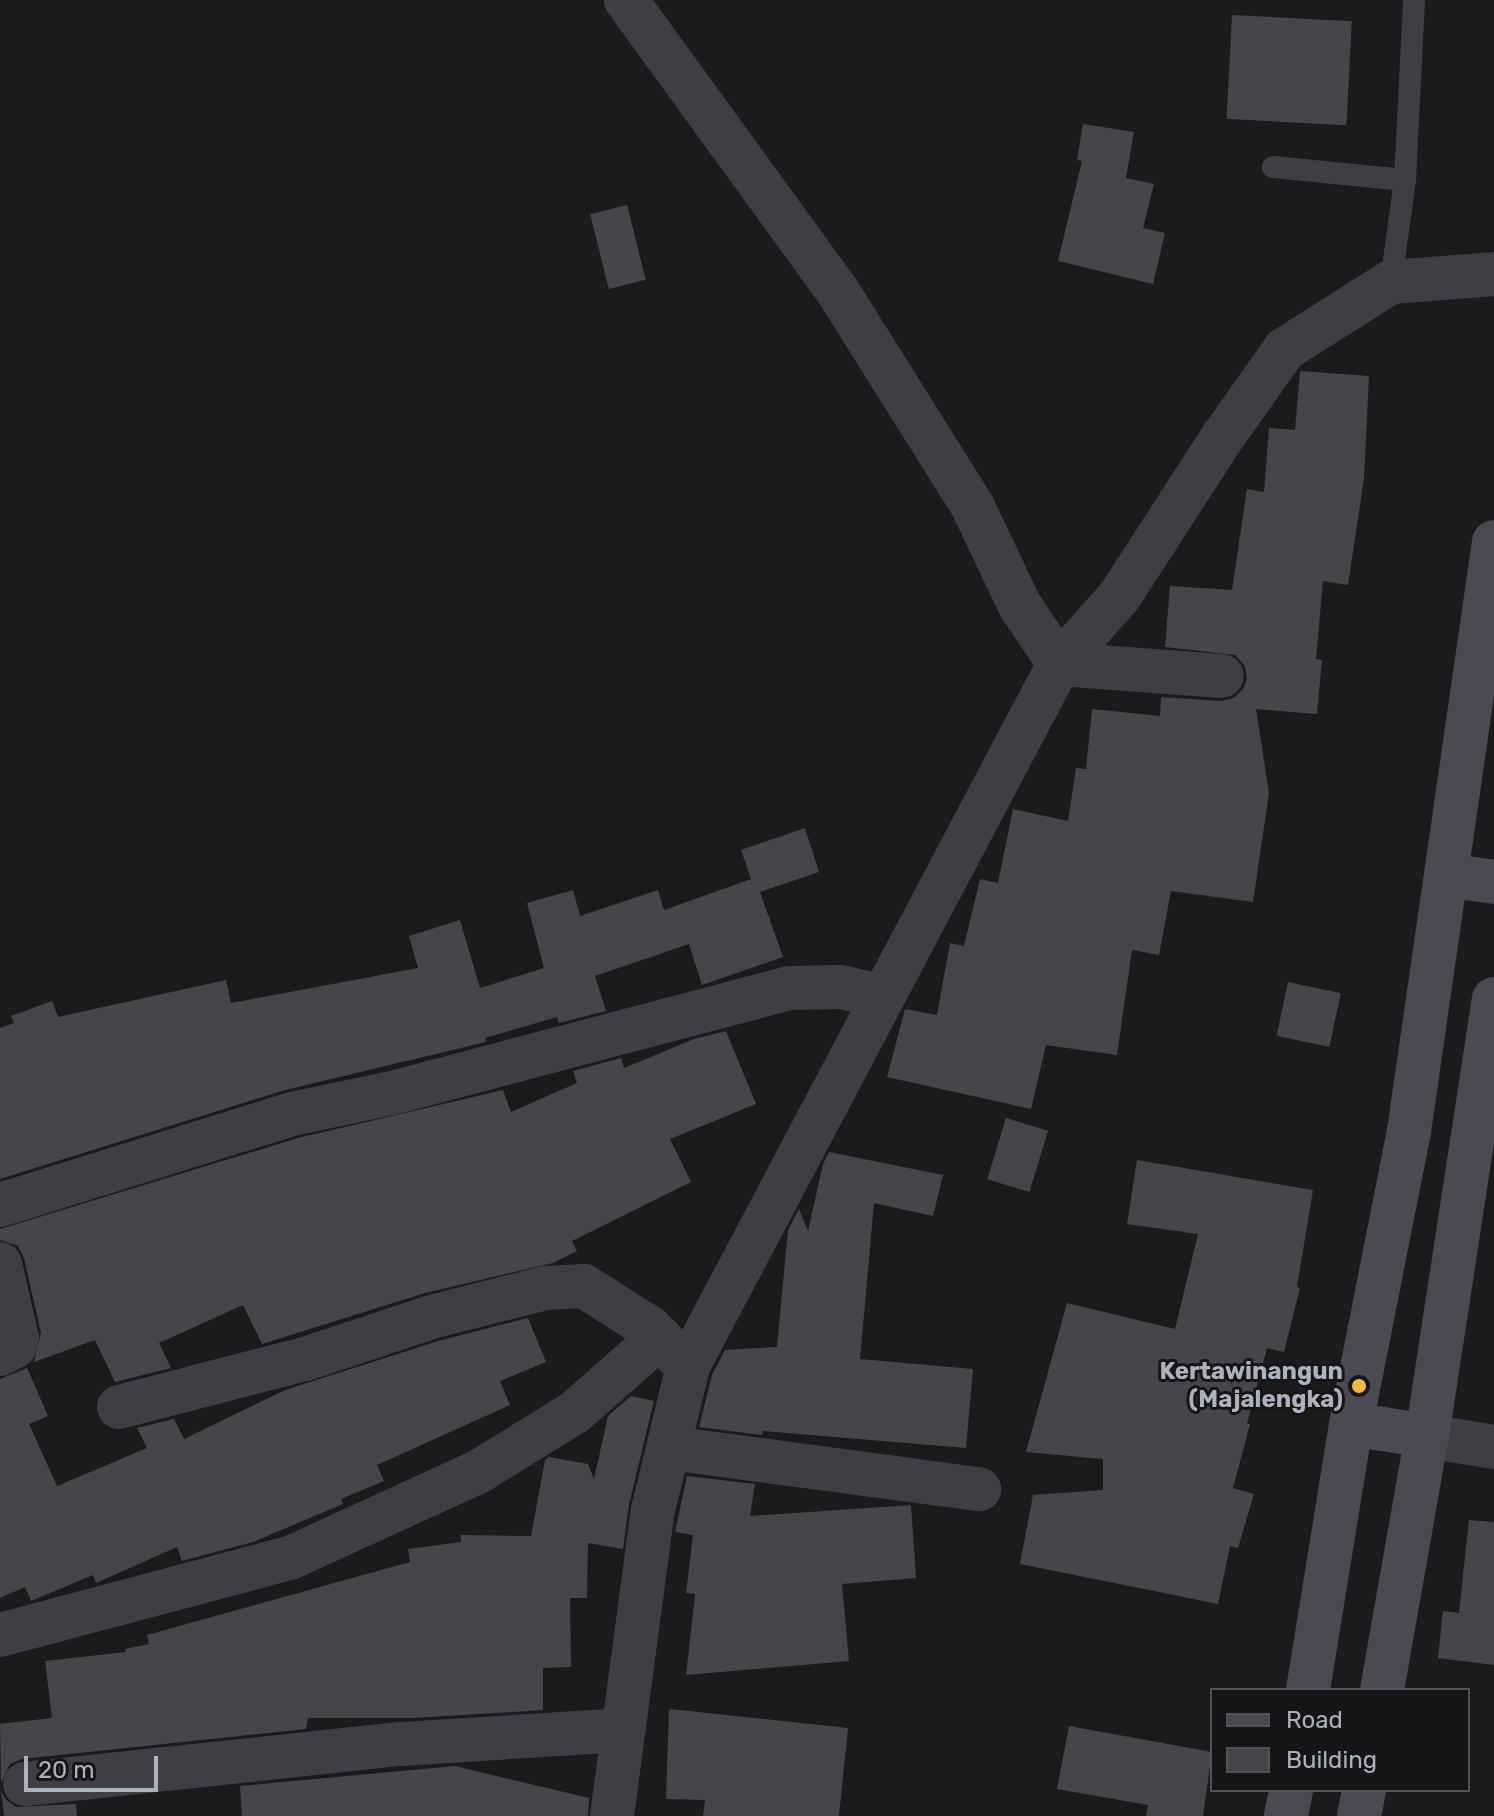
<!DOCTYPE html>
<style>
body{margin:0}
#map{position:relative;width:1494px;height:1816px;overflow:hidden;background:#1b1b1d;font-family:Rubik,sans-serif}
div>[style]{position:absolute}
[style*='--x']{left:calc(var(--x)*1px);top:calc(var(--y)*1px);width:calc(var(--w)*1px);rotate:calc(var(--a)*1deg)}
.building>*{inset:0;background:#45464a;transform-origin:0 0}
.lane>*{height:22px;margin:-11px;padding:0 11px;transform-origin:11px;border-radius:11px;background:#3e3e44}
.street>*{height:44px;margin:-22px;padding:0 22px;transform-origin:22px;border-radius:22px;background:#3e3e44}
.secondary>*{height:44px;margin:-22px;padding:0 22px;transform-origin:22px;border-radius:22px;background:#4a4b52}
.dots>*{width:22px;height:22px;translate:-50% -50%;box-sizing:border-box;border:4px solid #161618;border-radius:50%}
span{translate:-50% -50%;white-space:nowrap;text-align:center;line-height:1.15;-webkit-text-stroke:6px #161618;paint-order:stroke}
.poi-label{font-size:24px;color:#adb1bc;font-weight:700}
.right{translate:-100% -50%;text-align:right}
.legend{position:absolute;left:1210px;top:1688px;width:260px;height:104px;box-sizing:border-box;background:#161618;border:2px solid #52545a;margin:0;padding:10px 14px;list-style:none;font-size:24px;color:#adb1bc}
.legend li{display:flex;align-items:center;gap:16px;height:40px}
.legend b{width:40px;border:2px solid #52545a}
.scale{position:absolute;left:24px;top:1756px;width:134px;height:36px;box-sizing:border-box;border:4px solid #adb1bc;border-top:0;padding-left:10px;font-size:24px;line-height:28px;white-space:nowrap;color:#adb1bc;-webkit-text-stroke:6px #161618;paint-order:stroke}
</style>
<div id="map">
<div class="building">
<i style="left:1232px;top:15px;width:120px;height:104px;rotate:3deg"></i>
<i style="clip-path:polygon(1083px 124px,1134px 132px,1126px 178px,1154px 184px,1143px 228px,1165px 233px,1153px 284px,1058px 261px,1082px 161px,1077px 160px)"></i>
<i style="left:627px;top:205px;width:77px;height:38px;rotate:76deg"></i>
<i style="clip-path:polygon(1300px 371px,1369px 376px,1364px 478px,1348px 585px,1323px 581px,1316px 659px,1322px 660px,1317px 714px,1256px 709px,1269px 793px,1253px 902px,1171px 891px,1159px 955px,1132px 950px,1117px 1055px,1046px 1045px,1031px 1109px,887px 1077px,905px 1009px,937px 1015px,950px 943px,964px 946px,980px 879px,998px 883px,1013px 809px,1068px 821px,1076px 768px,1086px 769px,1092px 709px,1160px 716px,1161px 697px,1221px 701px,1234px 698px,1243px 689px,1247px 679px,1245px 666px,1235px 655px,1165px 647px,1170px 586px,1232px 590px,1247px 489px,1264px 492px,1269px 428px,1295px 430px)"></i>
<i style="clip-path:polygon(805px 828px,819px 872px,760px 892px,783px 957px,702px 985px,689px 944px,595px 976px,606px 1011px,559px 1023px,557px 1017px,485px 1038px,486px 1042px,285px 1090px,0 1179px,0 1028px,14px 1023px,11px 1016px,52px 1001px,58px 1017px,226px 980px,231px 1003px,418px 968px,409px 936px,460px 920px,480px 988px,544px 968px,527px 903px,573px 890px,580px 916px,658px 890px,664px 910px,751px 879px,741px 850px)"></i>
<i style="left:1288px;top:982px;width:54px;height:55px;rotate:12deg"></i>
<i style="clip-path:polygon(726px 1031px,756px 1104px,670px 1139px,691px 1182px,572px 1241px,577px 1251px,553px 1263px,425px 1293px,262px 1344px,243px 1305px,159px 1343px,171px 1368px,115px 1382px,95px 1340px,34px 1362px,41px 1333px,24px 1258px,18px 1246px,0 1240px,0 1229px,298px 1138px,503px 1090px,511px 1112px,577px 1083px,573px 1071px,621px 1058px,624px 1068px,694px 1039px)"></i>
<i style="left:1006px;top:1118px;width:44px;height:64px;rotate:17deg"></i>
<i style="clip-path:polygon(829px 1152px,943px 1175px,933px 1216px,874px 1203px,860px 1359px,973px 1369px,966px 1448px,763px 1431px,762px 1435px,699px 1427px,712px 1375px,725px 1350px,777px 1347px,788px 1230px,799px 1209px,808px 1231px,823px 1164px)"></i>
<i style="clip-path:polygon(1137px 1160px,1313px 1190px,1297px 1287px,1300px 1288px,1284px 1352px,1267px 1348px,1247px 1424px,1250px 1424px,1233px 1488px,1254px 1494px,1238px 1548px,1230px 1546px,1218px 1604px,1020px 1564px,1033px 1495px,1103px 1490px,1103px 1459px,1026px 1452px,1067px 1303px,1175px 1329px,1198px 1234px,1127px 1224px)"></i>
<i style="clip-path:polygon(528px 1318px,546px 1362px,500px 1381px,510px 1405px,377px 1465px,384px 1481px,341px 1499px,343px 1504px,253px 1542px,182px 1561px,177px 1547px,96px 1583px,93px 1575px,31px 1601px,25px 1587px,0 1598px,0 1379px,27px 1368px,48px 1416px,29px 1424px,57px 1486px,147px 1448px,137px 1428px,174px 1419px,184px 1439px,285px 1390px,438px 1341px)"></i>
<i style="clip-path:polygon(631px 1396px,654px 1401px,629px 1504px,623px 1549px,588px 1543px,587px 1598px,570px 1598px,571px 1667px,543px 1668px,543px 1710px,414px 1718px,308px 1718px,306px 1729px,22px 1759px,10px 1764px,1px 1783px,0 1724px,52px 1718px,45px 1661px,126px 1652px,125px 1649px,149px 1644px,147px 1635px,410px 1562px,408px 1549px,461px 1542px,461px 1535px,531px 1536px,545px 1460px,549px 1457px,588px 1464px,594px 1479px,608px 1416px)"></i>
<i style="clip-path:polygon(687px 1476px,755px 1484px,750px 1516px,911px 1505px,916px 1578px,842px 1584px,849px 1661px,686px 1675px,695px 1594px,686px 1593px,693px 1535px,675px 1532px)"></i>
<i style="clip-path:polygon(1469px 1520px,1494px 1522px,1494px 1665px,1438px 1658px,1443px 1611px,1459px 1613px)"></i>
<i style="clip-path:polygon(669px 1709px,848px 1728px,839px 1816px,703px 1816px,705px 1800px,666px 1799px)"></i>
<i style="clip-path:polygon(1069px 1726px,1212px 1752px,1203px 1816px,1146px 1816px,1148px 1805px,1057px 1789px)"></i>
<i style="clip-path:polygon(455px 1766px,589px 1798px,588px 1816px,242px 1816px,240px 1786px)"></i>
<i style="clip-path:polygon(1px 1790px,5px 1799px,16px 1807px,76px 1804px,77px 1816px,4px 1816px)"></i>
</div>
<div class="lane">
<i style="--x:1273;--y:167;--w:133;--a:5.6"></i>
<i style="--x:1391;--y:282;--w:103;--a:-82.2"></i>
<i style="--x:1405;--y:180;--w:180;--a:-87.1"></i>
</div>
<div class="street">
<i style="--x:626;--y:0;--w:359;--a:54"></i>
<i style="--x:837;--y:290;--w:256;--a:57.9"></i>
<i style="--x:973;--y:507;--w:107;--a:64.6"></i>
<i style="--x:1019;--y:604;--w:72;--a:56.3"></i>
<i style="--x:1059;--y:664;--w:163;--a:4.2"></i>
<i style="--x:0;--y:1205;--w:306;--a:-17.3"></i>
<i style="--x:292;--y:1114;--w:102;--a:-11.9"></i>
<i style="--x:392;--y:1093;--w:411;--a:-14.8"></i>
<i style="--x:789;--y:988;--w:51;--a:-1.1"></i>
<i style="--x:840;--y:987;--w:43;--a:12.1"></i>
<i style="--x:0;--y:1264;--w:76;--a:77.1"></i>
<i style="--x:17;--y:1338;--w:8;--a:104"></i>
<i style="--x:15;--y:1346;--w:17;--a:152"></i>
<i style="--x:119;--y:1407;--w:192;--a:-14.5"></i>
<i style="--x:305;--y:1359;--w:133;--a:-18.4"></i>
<i style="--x:431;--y:1317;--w:119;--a:-14.2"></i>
<i style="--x:546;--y:1288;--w:38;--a:-3"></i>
<i style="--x:584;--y:1286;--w:78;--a:32.5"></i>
<i style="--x:650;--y:1328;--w:42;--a:46"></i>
<i style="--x:1427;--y:1436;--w:68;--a:9.3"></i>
<i style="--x:670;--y:1448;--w:312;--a:7.6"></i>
<i style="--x:0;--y:1635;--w:300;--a:-14.9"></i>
<i style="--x:290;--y:1558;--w:207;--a:-24.6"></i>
<i style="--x:478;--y:1472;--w:114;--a:-31.7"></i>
<i style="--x:575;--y:1412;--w:113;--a:-41.4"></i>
<i style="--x:25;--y:1784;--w:379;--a:-6.1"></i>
<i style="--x:402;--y:1744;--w:222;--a:-3.6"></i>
<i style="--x:612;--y:1816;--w:309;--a:-82.4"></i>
<i style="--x:653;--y:1510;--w:148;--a:-76.3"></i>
<i style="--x:688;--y:1366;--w:794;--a:-62.14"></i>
<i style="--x:1059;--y:664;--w:90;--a:-48.2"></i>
<i style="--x:1119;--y:597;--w:189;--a:-57.1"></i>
<i style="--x:1222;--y:438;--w:109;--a:-54.7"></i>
<i style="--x:1285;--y:349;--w:125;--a:-32.3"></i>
<i style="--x:1391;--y:282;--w:103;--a:-4.4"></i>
</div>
<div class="secondary">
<i style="--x:1446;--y:875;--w:49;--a:8.3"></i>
<i style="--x:1351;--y:1424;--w:77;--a:9"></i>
<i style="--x:1308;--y:1690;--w:269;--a:-80.8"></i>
<i style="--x:1351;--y:1424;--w:299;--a:-78.8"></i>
<i style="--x:1409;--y:1131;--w:595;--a:-81.79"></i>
<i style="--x:1382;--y:1690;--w:258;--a:-80"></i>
<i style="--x:1427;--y:1436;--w:442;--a:-81.3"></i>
<i style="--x:1286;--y:1816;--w:26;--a:-79"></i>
<i style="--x:1359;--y:1816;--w:26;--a:-79"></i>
</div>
<div class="dots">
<i style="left:1359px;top:1386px;background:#f0bb40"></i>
</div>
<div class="poi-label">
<span class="right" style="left:1343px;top:1386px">Kertawinangun<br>(Majalengka)</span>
</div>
<ul class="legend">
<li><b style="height:10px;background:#4a4b52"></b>Road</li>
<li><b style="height:22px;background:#45464a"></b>Building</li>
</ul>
<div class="scale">20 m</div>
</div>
